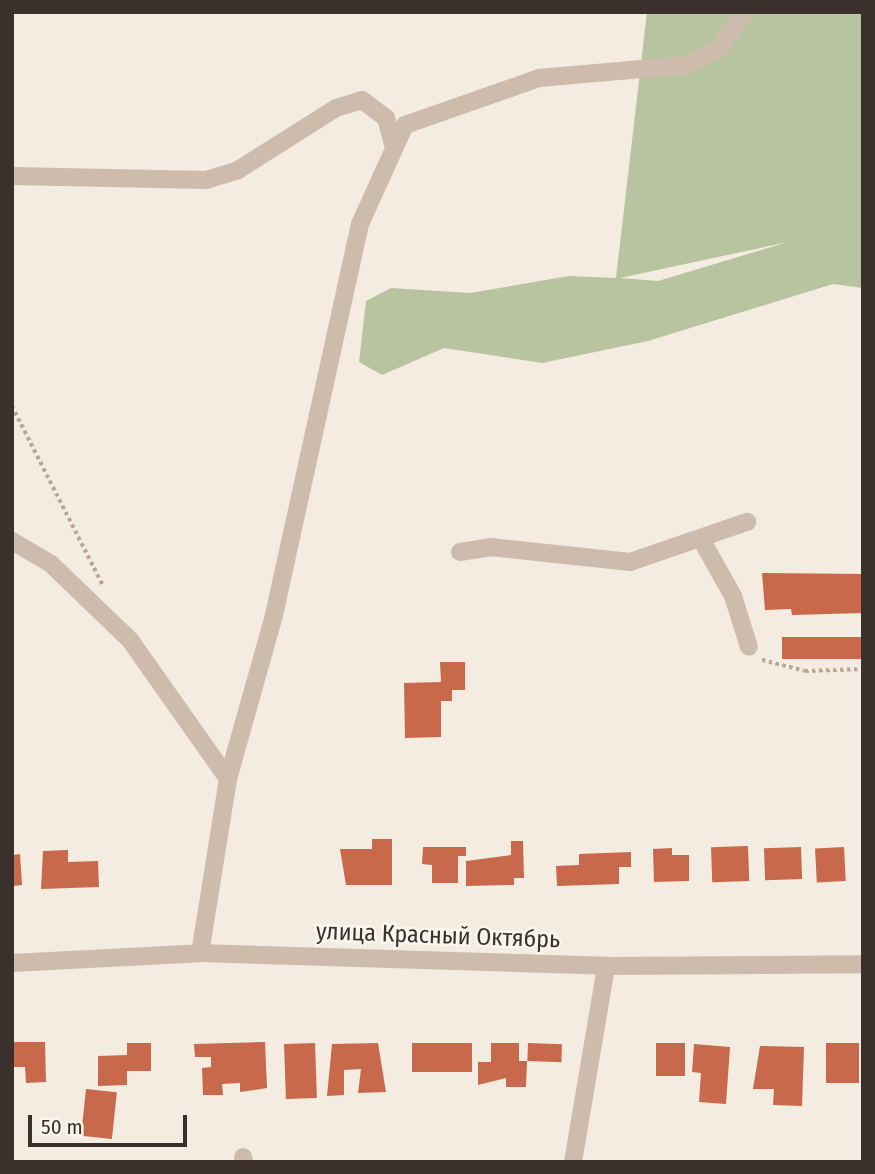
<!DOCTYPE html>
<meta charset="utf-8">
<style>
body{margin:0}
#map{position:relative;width:875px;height:1174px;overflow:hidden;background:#f4ebe1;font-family:"Fira Sans Condensed",sans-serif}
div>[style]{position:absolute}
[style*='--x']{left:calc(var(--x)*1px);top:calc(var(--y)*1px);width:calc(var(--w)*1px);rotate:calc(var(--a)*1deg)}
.green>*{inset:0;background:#b8c4a0}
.building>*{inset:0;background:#c8694b;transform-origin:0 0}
.path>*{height:3.5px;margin-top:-1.75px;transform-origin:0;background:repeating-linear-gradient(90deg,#b9a596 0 3.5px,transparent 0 7px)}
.minor>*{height:18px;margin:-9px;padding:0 9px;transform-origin:9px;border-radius:9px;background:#cdbbac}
span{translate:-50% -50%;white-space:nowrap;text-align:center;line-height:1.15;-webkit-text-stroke:5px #fbf5ee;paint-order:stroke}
.street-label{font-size:24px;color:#3b302b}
.frame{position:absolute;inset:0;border:14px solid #3b302b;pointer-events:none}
.scale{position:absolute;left:28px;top:1115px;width:159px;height:32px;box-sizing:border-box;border:4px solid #3b302b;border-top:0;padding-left:9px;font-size:21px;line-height:24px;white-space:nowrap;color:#3b302b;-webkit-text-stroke:5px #fbf5ee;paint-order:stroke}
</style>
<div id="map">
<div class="green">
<i style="clip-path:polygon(evenodd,647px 12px,863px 12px,863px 288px,833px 284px,648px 341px,542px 363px,444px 348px,382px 375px,359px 362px,366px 301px,391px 288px,470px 293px,569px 276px,616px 278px,647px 12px,788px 242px,658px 281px,620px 278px,788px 242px)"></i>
</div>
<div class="building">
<i style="clip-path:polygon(762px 573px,863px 574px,863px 613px,792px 615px,791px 609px,765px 610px)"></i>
<i style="left:863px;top:637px;width:22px;height:81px;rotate:90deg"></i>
<i style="clip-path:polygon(440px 662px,465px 662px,465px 690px,452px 690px,452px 701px,441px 701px,441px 737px,405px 738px,404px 683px,441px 682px)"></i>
<i style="clip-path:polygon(372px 839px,392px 839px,392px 885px,346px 885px,340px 849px,372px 849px)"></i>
<i style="clip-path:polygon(511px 841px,523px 841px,524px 878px,514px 878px,514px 885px,466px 886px,466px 861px,511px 855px)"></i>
<i style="left:748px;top:846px;width:35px;height:37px;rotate:88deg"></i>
<i style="clip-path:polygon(423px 847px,466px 847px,466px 856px,458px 856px,458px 883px,432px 883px,432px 865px,422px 864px)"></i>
<i style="left:801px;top:847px;width:32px;height:37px;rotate:88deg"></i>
<i style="left:844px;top:847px;width:34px;height:29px;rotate:87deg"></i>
<i style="clip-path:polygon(672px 848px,672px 855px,689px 855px,689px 881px,654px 882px,653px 849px)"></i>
<i style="clip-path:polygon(68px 850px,68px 862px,98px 861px,99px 887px,41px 889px,43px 851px)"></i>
<i style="clip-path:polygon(631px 852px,631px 867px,619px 867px,619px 884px,557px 886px,556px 866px,579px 865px,579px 854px)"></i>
<i style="clip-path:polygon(20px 854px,22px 885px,12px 886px,12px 855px)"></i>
<i style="clip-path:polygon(12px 1042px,45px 1042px,46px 1082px,26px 1083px,25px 1067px,12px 1067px)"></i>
<i style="clip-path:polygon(265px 1042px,267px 1088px,240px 1092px,240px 1083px,222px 1084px,223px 1095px,203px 1095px,202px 1068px,211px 1067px,211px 1057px,195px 1057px,194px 1044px)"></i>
<i style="clip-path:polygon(127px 1043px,151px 1043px,151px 1071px,127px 1071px,127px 1085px,98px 1086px,98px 1056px,127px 1055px)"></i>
<i style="left:315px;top:1043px;width:55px;height:31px;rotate:88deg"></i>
<i style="clip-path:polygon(378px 1043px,386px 1092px,358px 1093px,361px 1069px,344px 1070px,344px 1095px,327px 1096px,332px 1044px)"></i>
<i style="left:472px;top:1043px;width:29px;height:60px;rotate:90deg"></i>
<i style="clip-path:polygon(491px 1043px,519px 1043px,519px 1061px,527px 1061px,526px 1087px,506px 1087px,506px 1078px,478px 1085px,478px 1062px,491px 1062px)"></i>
<i style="left:528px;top:1043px;width:34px;height:18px;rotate:2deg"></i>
<i style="left:656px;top:1043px;width:29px;height:33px"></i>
<i style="left:859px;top:1043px;width:40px;height:33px;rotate:90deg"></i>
<i style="clip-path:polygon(694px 1044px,730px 1047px,726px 1104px,699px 1102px,701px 1073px,692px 1072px)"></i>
<i style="clip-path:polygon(760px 1046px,804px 1047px,802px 1106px,773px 1105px,774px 1089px,753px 1089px)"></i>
<i style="left:86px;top:1089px;width:31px;height:47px;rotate:6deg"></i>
</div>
<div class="path">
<i style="--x:12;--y:406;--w:201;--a:63.1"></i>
<i style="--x:762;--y:660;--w:44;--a:14.3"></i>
<i style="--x:805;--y:671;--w:58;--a:-2"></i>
</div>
<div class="minor">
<i style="--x:12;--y:176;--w:194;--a:1.2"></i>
<i style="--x:206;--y:180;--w:34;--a:-17"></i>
<i style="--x:238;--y:170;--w:116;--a:-32.3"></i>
<i style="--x:336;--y:108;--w:27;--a:-17"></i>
<i style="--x:362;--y:100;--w:30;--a:37"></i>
<i style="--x:386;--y:118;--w:31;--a:75"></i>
<i style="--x:701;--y:539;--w:65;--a:60.7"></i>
<i style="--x:733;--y:596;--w:53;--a:72.6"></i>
<i style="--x:12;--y:541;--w:45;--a:30.5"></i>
<i style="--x:51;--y:564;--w:110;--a:43.9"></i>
<i style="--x:130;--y:640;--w:170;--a:54.8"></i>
<i style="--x:228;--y:779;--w:176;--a:99.1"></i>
<i style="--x:460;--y:552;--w:30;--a:-9"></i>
<i style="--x:490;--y:547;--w:141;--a:6.1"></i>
<i style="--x:630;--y:562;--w:124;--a:-18.9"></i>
<i style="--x:228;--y:779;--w:170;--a:-74.3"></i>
<i style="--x:274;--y:615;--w:400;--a:-77.6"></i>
<i style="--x:360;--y:224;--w:109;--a:-65.6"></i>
<i style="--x:405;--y:125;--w:142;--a:-19.3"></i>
<i style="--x:539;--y:78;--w:149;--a:-5"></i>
<i style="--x:687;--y:65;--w:34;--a:-27"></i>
<i style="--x:717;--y:50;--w:48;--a:-52.7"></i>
<i style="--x:12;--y:963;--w:188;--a:-3"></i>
<i style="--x:200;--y:953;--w:406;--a:1.8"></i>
<i style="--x:606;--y:966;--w:257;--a:-0.4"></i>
<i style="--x:243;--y:1157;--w:5;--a:79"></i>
<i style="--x:573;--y:1162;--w:199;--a:-80.4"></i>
</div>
<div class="street-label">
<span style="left:438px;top:936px;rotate:2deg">улица Красный Октябрь</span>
</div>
<div class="frame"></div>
<div class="scale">50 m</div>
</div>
